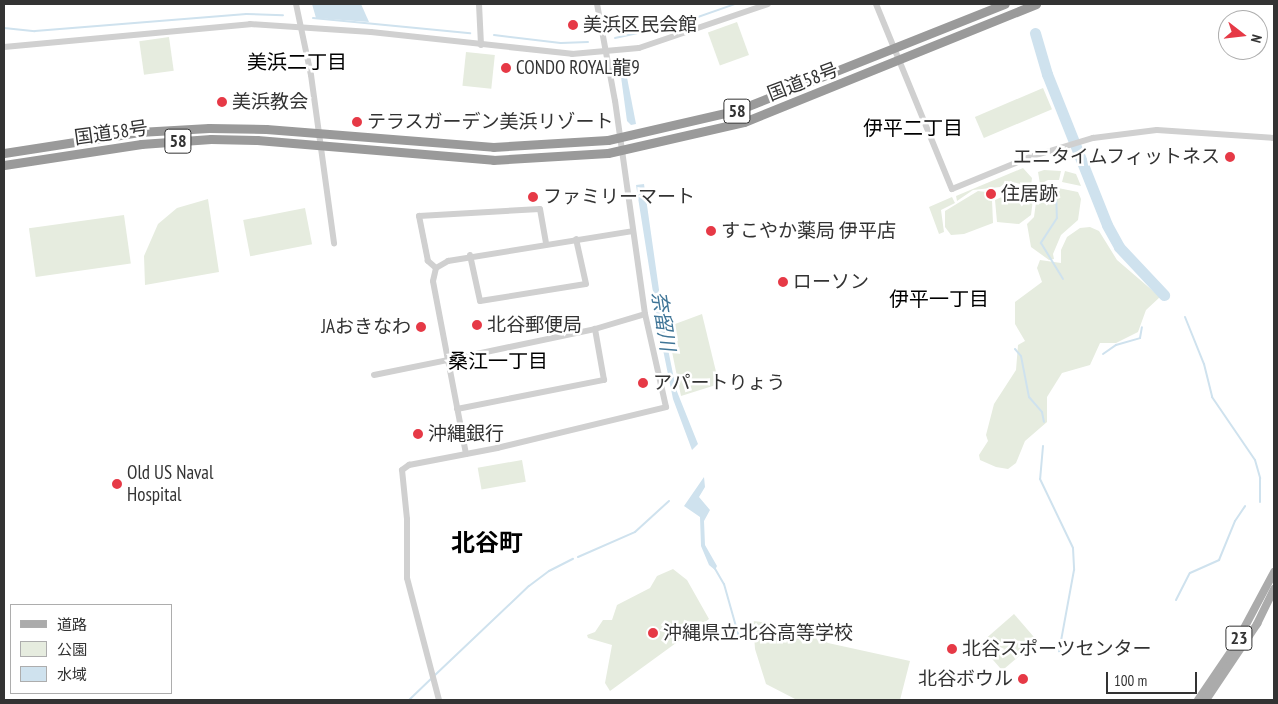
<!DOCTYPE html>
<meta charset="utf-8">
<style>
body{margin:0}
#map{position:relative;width:1278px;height:704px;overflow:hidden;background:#fff;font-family:"PT Sans Narrow","Noto Sans JP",sans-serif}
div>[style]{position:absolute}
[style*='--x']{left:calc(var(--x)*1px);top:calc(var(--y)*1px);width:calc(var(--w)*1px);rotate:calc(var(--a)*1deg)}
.green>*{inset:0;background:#e6ecdf;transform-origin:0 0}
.water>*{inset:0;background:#cfe2ee}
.stream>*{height:2px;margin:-1px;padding:0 1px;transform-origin:1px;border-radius:1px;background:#cfe2ee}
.river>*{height:11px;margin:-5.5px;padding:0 5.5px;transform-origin:5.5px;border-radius:5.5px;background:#cfe2ee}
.minor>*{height:6px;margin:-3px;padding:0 3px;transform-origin:3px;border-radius:3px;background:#d0d0d0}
.major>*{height:8px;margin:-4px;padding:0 4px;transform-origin:4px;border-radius:4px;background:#ababab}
.highway>*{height:9px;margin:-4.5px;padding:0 4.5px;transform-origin:4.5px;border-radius:4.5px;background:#9a9a9a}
.dots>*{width:14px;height:14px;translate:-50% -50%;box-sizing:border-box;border:2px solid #fff;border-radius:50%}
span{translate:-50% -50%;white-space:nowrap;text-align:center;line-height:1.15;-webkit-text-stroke:5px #fff;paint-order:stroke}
.shield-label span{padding:1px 4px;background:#fff;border:1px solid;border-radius:4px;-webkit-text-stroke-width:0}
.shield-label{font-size:18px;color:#333;font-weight:700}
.poi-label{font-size:19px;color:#333}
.left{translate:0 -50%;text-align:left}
.right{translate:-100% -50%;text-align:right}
.street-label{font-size:19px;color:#333}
.neighbourhood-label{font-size:20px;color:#000}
.water-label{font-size:20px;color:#3f7597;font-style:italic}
.district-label{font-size:24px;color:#000;font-weight:700}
.frame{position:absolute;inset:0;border:5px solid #333;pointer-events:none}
.legend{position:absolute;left:10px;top:604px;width:162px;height:90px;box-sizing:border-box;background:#fff;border:1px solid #adadad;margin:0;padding:6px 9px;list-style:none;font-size:15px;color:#333}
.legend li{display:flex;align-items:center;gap:10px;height:25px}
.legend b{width:25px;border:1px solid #adadad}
.north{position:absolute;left:1218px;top:10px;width:50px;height:50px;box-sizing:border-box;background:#fff;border:1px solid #adadad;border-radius:50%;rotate:106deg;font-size:14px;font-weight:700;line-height:20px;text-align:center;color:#333}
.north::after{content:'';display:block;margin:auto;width:18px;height:22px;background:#e63946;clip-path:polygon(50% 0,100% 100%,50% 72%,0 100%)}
.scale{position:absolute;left:1106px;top:672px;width:91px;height:22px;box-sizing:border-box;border:2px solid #333;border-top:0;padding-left:6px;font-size:15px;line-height:18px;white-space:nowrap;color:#333;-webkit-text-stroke:4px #fff;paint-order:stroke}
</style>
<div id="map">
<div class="green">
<i style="left:737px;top:22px;width:35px;height:31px;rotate:70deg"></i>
<i style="left:169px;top:37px;width:34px;height:30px;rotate:82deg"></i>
<i style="left:466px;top:52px;width:29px;height:34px;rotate:6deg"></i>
<i style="left:1043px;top:88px;width:23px;height:74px;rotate:67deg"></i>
<i style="clip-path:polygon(1023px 168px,1032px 178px,1031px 186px,1007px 181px,1000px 187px,973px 190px,957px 201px,956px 196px)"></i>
<i style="clip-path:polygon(1044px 170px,1061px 171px,1059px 180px,1048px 180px,1040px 184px,1038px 172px)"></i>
<i style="clip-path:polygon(1065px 171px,1076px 174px,1081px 186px,1062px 182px)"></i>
<i style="clip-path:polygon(1011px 184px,1034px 192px,1031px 215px,1019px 224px,997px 222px,995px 200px,1004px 196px,1004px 188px)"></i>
<i style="clip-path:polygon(1048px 186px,1078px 192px,1081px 199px,1078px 220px,1061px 235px,1053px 254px,1054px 259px,1049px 260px,1031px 247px,1027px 224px,1034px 217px,1037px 195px)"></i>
<i style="clip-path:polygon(978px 191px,986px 192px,992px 200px,993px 223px,964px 234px,951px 235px,945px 227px,945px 211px)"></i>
<i style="clip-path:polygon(952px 197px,955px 203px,941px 210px,944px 232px,939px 234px,929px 207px)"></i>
<i style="clip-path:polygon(208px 199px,219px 272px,145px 285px,144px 256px,158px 224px,177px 208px)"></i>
<i style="left:305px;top:208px;width:37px;height:63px;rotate:79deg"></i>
<i style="left:124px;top:215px;width:49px;height:96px;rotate:82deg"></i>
<i style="clip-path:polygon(1090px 227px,1099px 231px,1117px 260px,1160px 297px,1146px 310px,1138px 332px,1116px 343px,1100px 343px,1090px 365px,1062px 373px,1047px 397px,1047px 422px,1025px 441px,1016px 463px,1008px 469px,996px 467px,980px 460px,979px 455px,988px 441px,986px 435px,994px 404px,1016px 370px,1018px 345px,1025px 341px,1015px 324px,1015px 302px,1042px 282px,1037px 268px,1040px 260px,1061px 263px,1061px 250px,1067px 237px,1080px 228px)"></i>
<i style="clip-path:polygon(702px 314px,719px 384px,681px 396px,667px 327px)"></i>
<i style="left:522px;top:460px;width:22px;height:45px;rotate:80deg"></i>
<i style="clip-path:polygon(673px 569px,687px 580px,709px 619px,610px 691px,605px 683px,612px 645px,588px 638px,587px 635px,595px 632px,603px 620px,612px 620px,617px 605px,650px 588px,657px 576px)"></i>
<i style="left:1014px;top:614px;width:35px;height:46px;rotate:49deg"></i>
<i style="clip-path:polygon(753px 621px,803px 627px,828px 643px,910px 661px,900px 700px,797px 700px,766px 684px,755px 649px)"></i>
</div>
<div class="water">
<i style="clip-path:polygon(312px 4px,361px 4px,369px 22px,316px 18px)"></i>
<i style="clip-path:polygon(619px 62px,624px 62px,636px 124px,631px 125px,627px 121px)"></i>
<i style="clip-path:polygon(644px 184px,666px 339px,676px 389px,698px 444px,692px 450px,673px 399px,659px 330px,636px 185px)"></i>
<i style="clip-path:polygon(704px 477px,705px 487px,699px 497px,710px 510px,704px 521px,705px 545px,717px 566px,715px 570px,709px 565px,701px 546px,700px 517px,684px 506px)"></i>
</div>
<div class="stream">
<i style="--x:313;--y:18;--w:158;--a:5.5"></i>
<i style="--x:4;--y:28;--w:31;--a:6"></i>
<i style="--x:35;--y:31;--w:212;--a:-4.6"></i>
<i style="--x:246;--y:14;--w:37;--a:2"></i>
<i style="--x:494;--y:35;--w:67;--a:6.8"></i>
<i style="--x:561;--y:43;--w:27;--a:-2"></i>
<i style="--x:615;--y:38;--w:65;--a:-12.5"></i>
<i style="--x:678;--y:24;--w:60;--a:-19.3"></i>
<i style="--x:1056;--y:192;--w:26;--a:88"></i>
<i style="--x:1057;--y:218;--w:30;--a:123"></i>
<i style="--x:1041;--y:243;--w:42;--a:58.6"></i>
<i style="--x:1185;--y:317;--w:51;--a:68"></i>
<i style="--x:1204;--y:364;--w:34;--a:76"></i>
<i style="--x:1212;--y:397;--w:76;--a:55.7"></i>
<i style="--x:1255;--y:460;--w:19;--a:74"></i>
<i style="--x:1260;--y:478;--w:24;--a:90"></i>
<i style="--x:1015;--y:349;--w:9;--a:49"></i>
<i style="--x:1021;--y:356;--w:42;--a:79"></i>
<i style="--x:1029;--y:397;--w:20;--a:49"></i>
<i style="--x:1042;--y:412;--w:10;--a:79"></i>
<i style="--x:1103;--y:354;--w:16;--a:-35"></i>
<i style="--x:1116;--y:345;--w:25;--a:-16"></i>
<i style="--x:1140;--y:338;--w:11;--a:-80"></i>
<i style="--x:1043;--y:446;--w:33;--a:95"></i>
<i style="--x:1040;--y:479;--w:76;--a:64.4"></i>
<i style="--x:1073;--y:548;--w:22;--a:87"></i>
<i style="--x:1074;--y:570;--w:83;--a:100.4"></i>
<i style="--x:578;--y:557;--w:62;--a:-23.7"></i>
<i style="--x:635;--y:532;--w:46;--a:-42.4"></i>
<i style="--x:714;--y:567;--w:20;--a:60"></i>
<i style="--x:724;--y:584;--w:55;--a:74.2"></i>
<i style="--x:1176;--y:600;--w:30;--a:-63"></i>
<i style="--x:1190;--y:573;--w:32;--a:-24"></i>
<i style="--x:1219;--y:560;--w:42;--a:-67.7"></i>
<i style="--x:1235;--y:521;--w:18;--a:-56"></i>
<i style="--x:434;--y:676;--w:131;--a:-43.5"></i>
<i style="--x:529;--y:586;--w:25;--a:-37"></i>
<i style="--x:549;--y:571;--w:27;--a:-27"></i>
<i style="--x:409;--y:700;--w:30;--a:-44"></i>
</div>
<div class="river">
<i style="--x:1035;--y:33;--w:43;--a:73.7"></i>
<i style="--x:1047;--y:74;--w:162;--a:68.3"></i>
<i style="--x:1107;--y:225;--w:25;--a:61"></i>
<i style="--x:1119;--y:247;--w:66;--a:46.8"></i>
</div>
<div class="minor">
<i style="--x:296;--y:4;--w:73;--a:78.1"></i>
<i style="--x:311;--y:75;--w:170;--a:82.2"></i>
<i style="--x:479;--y:4;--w:41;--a:87.2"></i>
<i style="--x:876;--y:4;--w:200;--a:67.7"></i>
<i style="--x:952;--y:189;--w:84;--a:-22.3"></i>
<i style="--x:1030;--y:157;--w:66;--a:-16.8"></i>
<i style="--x:1093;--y:138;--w:64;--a:-7.1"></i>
<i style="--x:1157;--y:130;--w:117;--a:3.9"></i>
<i style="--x:4;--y:47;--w:247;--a:-5.3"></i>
<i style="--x:250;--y:24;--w:121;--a:3.8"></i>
<i style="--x:371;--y:32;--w:202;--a:6.2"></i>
<i style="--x:572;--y:54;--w:67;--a:-5.1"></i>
<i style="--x:639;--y:48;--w:136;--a:-18.8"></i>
<i style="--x:470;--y:255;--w:47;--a:77.7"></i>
<i style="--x:480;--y:301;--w:107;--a:-9.1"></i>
<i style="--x:586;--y:284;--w:46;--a:-102.5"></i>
<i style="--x:436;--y:268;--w:11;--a:-139"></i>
<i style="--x:428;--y:261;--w:46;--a:-101.3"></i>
<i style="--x:419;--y:216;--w:121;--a:-3.3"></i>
<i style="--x:540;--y:209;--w:35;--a:80"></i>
<i style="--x:374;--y:375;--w:76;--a:-11.5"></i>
<i style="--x:448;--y:360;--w:80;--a:-100.8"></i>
<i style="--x:433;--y:281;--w:13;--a:-77"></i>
<i style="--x:436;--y:268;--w:14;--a:-30"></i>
<i style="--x:448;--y:261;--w:187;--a:-9.2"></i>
<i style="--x:457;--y:409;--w:150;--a:-11.2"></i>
<i style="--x:604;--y:380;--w:52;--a:-100"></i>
<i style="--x:466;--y:454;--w:96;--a:-100.8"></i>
<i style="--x:448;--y:360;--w:150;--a:-11.9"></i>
<i style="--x:595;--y:329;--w:52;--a:-16.7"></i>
<i style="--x:439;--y:700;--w:126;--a:-104.7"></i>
<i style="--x:407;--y:578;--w:59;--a:-90"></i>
<i style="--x:407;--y:519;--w:49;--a:-95.8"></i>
<i style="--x:402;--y:470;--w:9;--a:-36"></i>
<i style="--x:409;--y:465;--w:90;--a:-10.9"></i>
<i style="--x:497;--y:448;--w:174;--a:-13.6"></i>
<i style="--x:666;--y:407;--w:95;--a:-102.7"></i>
<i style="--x:645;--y:314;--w:215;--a:-98"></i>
<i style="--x:615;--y:101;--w:99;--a:-100.5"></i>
</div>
<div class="major">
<i style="--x:1198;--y:700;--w:64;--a:-55.8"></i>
<i style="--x:1234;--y:647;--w:85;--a:-61.9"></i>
<i style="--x:1206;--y:700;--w:92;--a:-56.1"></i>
<i style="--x:1257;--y:624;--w:39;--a:-64"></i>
</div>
<div class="highway">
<i style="--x:4;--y:153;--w:137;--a:-8.8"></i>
<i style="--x:139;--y:132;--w:70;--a:-3.3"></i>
<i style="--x:209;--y:128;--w:57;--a:1"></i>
<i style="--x:266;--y:129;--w:228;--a:4.5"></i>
<i style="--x:493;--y:147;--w:115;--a:-3.5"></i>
<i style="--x:608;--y:140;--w:133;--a:-13"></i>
<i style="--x:738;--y:110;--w:287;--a:-21.7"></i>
<i style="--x:4;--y:165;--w:139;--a:-8.7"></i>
<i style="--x:141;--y:144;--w:70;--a:-4.1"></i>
<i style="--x:211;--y:139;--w:46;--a:1.2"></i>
<i style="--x:257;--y:140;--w:237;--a:4.8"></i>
<i style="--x:493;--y:160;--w:115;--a:-3.5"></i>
<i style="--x:608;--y:153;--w:139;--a:-12.8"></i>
<i style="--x:744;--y:122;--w:315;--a:-22"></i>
</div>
<div class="dots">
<i style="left:573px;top:25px;background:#e63946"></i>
<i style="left:506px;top:68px;background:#e63946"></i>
<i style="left:222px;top:102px;background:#e63946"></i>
<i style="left:357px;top:122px;background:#e63946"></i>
<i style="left:1230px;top:157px;background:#e63946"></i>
<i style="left:991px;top:194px;background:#e63946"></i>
<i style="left:533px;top:197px;background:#e63946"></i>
<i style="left:711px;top:231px;background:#e63946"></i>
<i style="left:783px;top:282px;background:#e63946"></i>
<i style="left:477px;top:325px;background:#e63946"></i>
<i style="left:421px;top:327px;background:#e63946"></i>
<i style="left:643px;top:383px;background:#e63946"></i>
<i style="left:418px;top:434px;background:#e63946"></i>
<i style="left:117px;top:484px;background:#e63946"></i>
<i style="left:653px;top:633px;background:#e63946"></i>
<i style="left:952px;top:649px;background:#e63946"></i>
<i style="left:1023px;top:679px;background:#e63946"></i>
</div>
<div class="shield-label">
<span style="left:737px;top:111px">58</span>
<span style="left:178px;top:141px">58</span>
<span style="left:1239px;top:638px">23</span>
</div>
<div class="poi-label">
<span class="left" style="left:583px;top:25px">美浜区民会館</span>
<span class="left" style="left:516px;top:68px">CONDO ROYAL龍9</span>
<span class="left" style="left:232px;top:102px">美浜教会</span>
<span class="left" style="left:367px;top:122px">テラスガーデン美浜リゾート</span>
<span class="right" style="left:1220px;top:157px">エニタイムフィットネス</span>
<span class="left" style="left:1001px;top:194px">住居跡</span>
<span class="left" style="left:543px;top:197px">ファミリーマート</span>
<span class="left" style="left:721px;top:231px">すこやか薬局 伊平店</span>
<span class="left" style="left:793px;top:282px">ローソン</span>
<span class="left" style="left:487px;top:325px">北谷郵便局</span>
<span class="right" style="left:411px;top:327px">JAおきなわ</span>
<span class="left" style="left:653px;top:383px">アパートりょう</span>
<span class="left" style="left:428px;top:434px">沖縄銀行</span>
<span class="left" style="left:127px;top:484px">Old US Naval<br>Hospital</span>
<span class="left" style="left:663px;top:633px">沖縄県立北谷高等学校</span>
<span class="left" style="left:962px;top:649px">北谷スポーツセンター</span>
<span class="right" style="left:1013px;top:679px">北谷ボウル</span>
</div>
<div class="street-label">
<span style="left:803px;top:82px;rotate:-21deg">国道58号</span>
<span style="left:111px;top:133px;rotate:-8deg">国道58号</span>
</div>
<div class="neighbourhood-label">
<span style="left:297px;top:62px">美浜二丁目</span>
<span style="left:913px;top:128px">伊平二丁目</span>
<span style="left:939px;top:299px">伊平一丁目</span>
<span style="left:498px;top:361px">桑江一丁目</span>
</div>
<div class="water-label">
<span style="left:663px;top:321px;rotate:81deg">奈留川</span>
</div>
<div class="district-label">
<span style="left:487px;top:543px">北谷町</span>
</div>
<div class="frame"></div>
<ul class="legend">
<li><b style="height:6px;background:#ababab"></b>道路</li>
<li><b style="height:14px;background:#e6ecdf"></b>公園</li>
<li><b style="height:14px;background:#cfe2ee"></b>水域</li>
</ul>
<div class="north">N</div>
<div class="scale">100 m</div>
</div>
